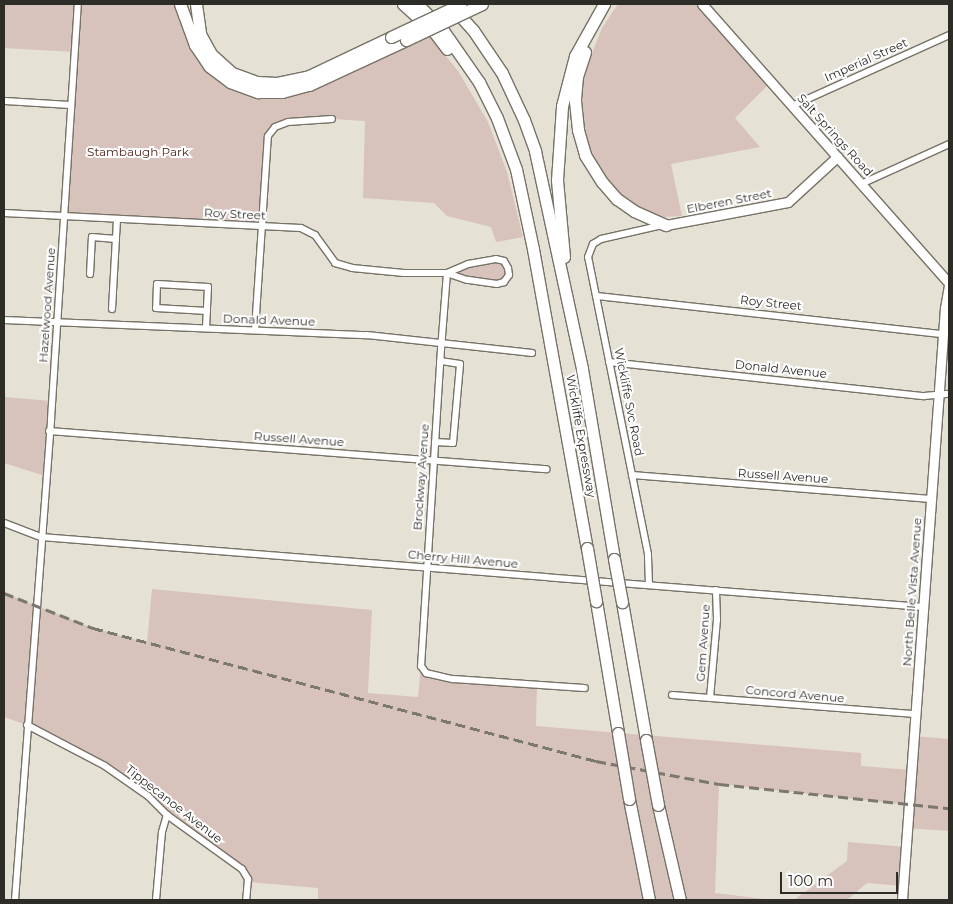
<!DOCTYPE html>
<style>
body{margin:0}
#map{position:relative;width:953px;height:904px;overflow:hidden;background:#e6e1d5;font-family:Montserrat,sans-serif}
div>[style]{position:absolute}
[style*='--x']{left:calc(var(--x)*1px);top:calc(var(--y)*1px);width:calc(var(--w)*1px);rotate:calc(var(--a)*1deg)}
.green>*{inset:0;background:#d8c2bc}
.roads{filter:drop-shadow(1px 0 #767267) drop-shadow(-1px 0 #767267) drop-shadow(0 1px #767267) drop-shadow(0 -1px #767267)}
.street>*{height:6px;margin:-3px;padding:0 3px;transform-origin:3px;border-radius:3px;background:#fff}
.secondary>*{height:9px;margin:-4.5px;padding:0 4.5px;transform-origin:4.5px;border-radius:4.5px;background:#fff}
.highway>*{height:11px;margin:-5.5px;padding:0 5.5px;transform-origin:5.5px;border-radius:5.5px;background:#fff}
.rail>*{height:2.5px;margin-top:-1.25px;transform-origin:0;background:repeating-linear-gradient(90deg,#7b7870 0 10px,transparent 0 15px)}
.bridges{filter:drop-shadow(1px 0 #767267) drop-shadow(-1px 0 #767267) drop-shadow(0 1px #767267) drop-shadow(0 -1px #767267)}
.highway-bridge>*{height:11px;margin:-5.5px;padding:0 5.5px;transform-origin:5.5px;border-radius:5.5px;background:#fff}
span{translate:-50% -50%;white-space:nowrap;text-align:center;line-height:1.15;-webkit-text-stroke:4px #fff;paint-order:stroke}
.street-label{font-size:12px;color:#2e2c27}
.park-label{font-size:12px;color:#4b1d11}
.frame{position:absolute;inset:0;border:5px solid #2e2c27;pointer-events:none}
.scale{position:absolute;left:780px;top:872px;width:118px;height:22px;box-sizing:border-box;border:2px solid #2e2c27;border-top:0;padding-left:6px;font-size:15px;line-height:18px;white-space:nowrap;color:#2e2c27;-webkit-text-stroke:4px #fff;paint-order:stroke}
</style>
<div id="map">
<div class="green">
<i style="clip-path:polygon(4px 4px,174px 4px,188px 45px,210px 74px,234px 91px,262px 98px,276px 98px,303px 93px,429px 35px,458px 71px,488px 122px,507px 172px,523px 237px,496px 242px,491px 227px,447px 216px,434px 203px,363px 198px,365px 121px,332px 119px,288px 122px,270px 132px,262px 226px,65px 216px,75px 52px,4px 48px)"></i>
<i style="clip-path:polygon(618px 4px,702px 4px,771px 82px,735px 118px,760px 147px,671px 164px,682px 216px,664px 217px,649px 214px,624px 199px,599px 171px,587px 146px,579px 109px,582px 78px,602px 28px)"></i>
<i style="clip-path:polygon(501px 259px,509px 275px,497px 284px,448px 273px,457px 268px)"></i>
<i style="clip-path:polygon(4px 397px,52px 401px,45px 476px,4px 463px)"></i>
<i style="clip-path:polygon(152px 589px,372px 610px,368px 693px,418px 697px,421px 666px,426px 673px,537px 685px,536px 726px,861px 753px,861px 766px,911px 770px,914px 736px,949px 739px,949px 831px,907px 828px,909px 805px,719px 784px,715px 893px,773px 900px,318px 900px,318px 888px,248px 882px,246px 874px,123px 777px,27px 725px,4px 717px,4px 593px,93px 628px,147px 643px)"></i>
<i style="clip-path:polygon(848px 842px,906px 847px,903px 886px,867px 883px,847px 900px,794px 900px,847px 861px)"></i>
</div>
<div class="roads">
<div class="street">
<i style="--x:4;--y:101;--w:67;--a:3.4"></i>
<i style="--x:792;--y:106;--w:172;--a:-24.3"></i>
<i style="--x:861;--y:184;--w:97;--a:-24.4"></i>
<i style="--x:4;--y:213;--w:297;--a:2.9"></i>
<i style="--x:301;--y:228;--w:16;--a:27"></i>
<i style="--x:315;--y:235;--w:34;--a:54"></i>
<i style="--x:335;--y:263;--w:18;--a:16"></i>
<i style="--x:352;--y:268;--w:52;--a:5.5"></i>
<i style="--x:404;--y:273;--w:43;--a:0"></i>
<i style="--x:447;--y:273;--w:23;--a:-23"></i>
<i style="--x:468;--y:264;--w:28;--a:-10"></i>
<i style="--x:496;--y:259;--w:8;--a:14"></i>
<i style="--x:504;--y:261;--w:8;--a:60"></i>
<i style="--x:508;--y:268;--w:7;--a:82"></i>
<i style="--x:509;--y:275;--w:9;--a:126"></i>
<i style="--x:504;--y:282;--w:7;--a:164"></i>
<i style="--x:497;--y:284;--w:30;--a:-172"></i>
<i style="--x:467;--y:280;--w:21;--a:-161"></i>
<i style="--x:447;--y:273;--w:76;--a:94.5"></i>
<i style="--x:441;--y:349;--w:318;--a:93.6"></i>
<i style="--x:421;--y:666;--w:9;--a:54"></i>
<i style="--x:426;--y:673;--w:28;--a:13"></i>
<i style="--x:453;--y:679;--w:132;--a:3.9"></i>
<i style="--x:90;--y:274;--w:37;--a:-87"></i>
<i style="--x:92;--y:237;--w:24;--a:5"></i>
<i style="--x:597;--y:296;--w:348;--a:6.3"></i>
<i style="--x:112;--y:309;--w:90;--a:-86.8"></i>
<i style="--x:4;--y:320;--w:363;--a:2.4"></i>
<i style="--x:367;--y:335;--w:166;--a:6.2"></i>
<i style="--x:206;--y:328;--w:41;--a:-87.2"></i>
<i style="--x:208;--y:287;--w:51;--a:-176.6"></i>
<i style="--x:157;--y:284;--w:24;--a:92"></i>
<i style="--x:156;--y:308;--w:51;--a:3.4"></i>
<i style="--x:255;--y:330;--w:194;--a:-86.2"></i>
<i style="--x:268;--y:136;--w:11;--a:-52"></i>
<i style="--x:275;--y:127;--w:14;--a:-21"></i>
<i style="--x:288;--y:122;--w:44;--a:-3.9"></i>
<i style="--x:609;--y:362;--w:317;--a:6.2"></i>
<i style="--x:924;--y:396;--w:25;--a:-5"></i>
<i style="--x:49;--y:431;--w:499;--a:4.4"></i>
<i style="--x:435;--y:442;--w:18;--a:3"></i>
<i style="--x:453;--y:443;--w:79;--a:-84.9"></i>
<i style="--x:460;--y:364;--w:20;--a:-171"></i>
<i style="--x:632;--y:475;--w:300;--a:4.6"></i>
<i style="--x:4;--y:523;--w:40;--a:21"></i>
<i style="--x:41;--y:537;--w:885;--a:4.54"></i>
<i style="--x:649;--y:585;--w:31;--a:-92"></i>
<i style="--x:648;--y:554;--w:303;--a:-101.4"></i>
<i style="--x:588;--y:257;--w:14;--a:-69"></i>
<i style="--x:593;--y:244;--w:9;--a:-32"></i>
<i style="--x:601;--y:239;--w:64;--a:-12.7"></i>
<i style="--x:672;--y:695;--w:244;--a:4.5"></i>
<i style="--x:710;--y:698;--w:79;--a:-84.9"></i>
<i style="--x:717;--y:619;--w:29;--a:-92"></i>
<i style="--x:27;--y:725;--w:88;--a:27.7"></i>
<i style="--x:105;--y:766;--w:52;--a:34.9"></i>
<i style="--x:148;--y:796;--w:27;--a:45"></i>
<i style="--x:167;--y:815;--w:92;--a:35.8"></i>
<i style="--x:242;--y:869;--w:12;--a:59"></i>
<i style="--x:248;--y:879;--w:21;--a:95"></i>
<i style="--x:15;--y:900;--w:482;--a:-85.7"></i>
<i style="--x:51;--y:419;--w:416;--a:-86.3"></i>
<i style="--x:156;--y:900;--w:68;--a:-85"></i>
<i style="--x:162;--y:832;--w:18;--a:-74"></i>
</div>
<div class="secondary">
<i style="--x:702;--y:4;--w:373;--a:48.5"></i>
<i style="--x:666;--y:225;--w:124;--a:-10.7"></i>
<i style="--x:788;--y:202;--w:67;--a:-42.6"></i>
<i style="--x:902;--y:900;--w:594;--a:-85.85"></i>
<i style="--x:945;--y:308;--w:23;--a:-80"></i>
</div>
<div class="highway">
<i style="--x:180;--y:4;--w:44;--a:69.9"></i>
<i style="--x:195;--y:45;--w:25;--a:56"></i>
<i style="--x:209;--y:66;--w:26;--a:37"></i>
<i style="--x:230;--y:82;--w:30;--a:20"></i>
<i style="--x:258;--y:92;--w:24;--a:0"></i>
<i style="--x:282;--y:92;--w:28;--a:-15"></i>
<i style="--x:309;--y:85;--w:107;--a:-24.9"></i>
<i style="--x:196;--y:4;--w:30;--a:82"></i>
<i style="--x:200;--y:34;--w:23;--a:61"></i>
<i style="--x:211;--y:54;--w:28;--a:42"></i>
<i style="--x:232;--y:73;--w:27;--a:20"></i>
<i style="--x:257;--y:82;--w:20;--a:3"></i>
<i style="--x:277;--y:83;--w:33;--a:-12"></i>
<i style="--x:309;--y:76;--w:91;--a:-25.4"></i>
<i style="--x:403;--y:4;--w:43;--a:42.2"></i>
<i style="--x:435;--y:33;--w:20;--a:53"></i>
<i style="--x:417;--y:4;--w:35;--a:45"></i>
<i style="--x:442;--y:29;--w:65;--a:55.1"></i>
<i style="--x:479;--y:82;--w:40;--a:63.4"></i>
<i style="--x:497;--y:118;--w:54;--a:69.6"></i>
<i style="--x:516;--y:169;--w:82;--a:78"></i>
<i style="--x:533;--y:249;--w:304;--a:79.8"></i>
<i style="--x:454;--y:9;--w:28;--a:48"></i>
<i style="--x:473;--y:30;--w:52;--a:56"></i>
<i style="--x:502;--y:73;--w:52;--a:64.9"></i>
<i style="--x:524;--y:120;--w:33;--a:70"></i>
<i style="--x:535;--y:151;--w:223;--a:77.8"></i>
<i style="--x:582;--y:369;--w:193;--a:80.4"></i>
<i style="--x:585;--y:52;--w:25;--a:108"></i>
<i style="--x:577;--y:76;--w:25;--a:95"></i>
<i style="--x:575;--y:101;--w:29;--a:84"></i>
<i style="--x:578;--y:130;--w:26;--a:74"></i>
<i style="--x:585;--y:155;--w:32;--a:58"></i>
<i style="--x:602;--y:182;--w:23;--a:49"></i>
<i style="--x:617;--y:199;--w:21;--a:35"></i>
<i style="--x:634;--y:211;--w:35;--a:24"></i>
<i style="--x:564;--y:257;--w:77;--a:-95.2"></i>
<i style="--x:557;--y:180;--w:74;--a:-86.1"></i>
<i style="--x:562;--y:106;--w:52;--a:-75.4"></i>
<i style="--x:575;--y:56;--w:60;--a:-60.9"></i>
<i style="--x:596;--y:601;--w:134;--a:80.5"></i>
<i style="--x:622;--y:602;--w:140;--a:80.1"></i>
<i style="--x:629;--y:799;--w:103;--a:78.8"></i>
<i style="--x:658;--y:805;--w:98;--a:77"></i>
</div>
</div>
<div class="rail">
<i style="--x:4;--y:593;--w:96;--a:21.5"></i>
<i style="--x:93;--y:628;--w:520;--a:14.81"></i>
<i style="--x:596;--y:761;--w:125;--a:10.6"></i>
<i style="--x:719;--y:784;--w:231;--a:6"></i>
</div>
<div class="bridges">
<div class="highway-bridge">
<i style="--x:391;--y:37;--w:77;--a:-25.2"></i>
<i style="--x:406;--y:40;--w:84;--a:-25.3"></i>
<i style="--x:587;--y:548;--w:54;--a:80.4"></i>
<i style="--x:614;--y:559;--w:44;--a:79.5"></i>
<i style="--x:618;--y:733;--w:67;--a:80.5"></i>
<i style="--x:646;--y:740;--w:66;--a:79.5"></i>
</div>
</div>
<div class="street-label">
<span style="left:866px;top:60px;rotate:-24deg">Imperial Street</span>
<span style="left:835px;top:135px;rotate:48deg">Salt Springs Road</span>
<span style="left:729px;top:201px;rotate:-11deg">Elberen Street</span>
<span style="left:235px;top:214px;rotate:3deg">Roy Street</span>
<span style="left:771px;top:303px;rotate:6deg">Roy Street</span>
<span style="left:47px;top:305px;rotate:-86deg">Hazelwood Avenue</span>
<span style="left:269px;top:320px;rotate:2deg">Donald Avenue</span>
<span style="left:781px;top:369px;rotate:6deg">Donald Avenue</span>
<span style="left:629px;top:402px;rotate:79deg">Wickliffe Svc Road</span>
<span style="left:581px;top:436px;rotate:80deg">Wickliffe Expressway</span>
<span style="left:299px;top:439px;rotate:4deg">Russell Avenue</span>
<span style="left:783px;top:476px;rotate:4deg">Russell Avenue</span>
<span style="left:421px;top:477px;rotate:-86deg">Brockway Avenue</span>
<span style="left:463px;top:559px;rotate:5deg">Cherry Hill Avenue</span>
<span style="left:912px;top:592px;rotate:-86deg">North Belle Vista Avenue</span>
<span style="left:703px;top:643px;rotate:-86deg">Gem Avenue</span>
<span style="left:795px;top:694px;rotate:5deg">Concord Avenue</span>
<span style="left:174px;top:804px;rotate:38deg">Tippecanoe Avenue</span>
</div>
<div class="park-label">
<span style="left:138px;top:152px">Stambaugh Park</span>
</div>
<div class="frame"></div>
<div class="scale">100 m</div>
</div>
